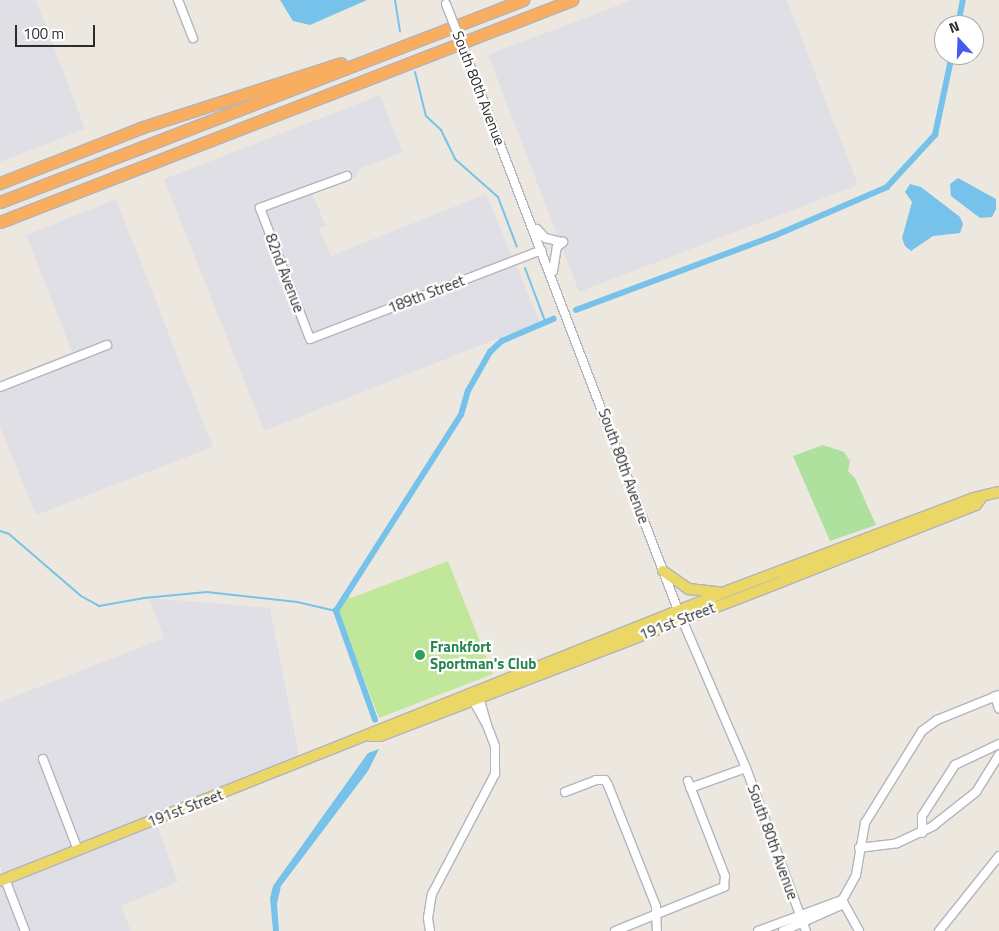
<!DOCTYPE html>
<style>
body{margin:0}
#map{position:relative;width:999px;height:931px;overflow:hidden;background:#ede8df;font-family:"Titillium Web",sans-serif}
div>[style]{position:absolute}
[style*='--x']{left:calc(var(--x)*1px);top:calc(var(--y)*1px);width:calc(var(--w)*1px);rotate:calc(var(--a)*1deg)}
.industrial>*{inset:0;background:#e1dfe6}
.green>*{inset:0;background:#afe19e}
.pitch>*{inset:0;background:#c1e89a}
.water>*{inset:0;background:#77c2ea}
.stream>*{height:2px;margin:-1px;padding:0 1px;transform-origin:1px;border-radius:1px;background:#77c2ea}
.canal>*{height:5.5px;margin:-2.75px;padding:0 2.75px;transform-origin:2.75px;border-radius:2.75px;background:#77c2ea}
.roads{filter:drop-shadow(1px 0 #b2b4bf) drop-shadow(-1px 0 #b2b4bf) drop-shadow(0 1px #b2b4bf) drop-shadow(0 -1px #b2b4bf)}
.minor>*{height:8px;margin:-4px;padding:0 4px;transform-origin:4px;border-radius:4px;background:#fff}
.major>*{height:10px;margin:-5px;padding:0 5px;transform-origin:5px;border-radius:5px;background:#ebd765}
.highway>*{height:11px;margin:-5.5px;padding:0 5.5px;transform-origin:5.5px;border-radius:5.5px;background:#f8ad5f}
.bridges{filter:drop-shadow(1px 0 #b2b4bf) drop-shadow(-1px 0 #b2b4bf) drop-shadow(0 1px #b2b4bf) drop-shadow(0 -1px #b2b4bf)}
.minor-bridge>*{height:8px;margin:-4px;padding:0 4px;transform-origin:4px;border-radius:4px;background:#fff}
.dots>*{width:14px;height:14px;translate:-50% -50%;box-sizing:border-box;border:2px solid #fff;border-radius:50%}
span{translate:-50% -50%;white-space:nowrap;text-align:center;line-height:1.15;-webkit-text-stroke:4.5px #fff;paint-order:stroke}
.street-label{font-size:15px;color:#2c2c2c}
.leisure-label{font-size:15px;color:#27864d;font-weight:700}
.left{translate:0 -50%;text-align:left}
.north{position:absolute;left:934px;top:15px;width:50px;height:50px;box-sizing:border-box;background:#fff;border:1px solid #ababab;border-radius:50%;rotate:340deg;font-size:14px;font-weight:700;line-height:20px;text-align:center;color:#2c2c2c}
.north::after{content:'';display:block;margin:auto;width:18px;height:22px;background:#4659f3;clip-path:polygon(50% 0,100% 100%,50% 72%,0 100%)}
.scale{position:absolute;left:15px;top:25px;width:80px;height:22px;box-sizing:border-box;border:2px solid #2c2c2c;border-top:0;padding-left:6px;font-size:15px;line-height:18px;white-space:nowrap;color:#2c2c2c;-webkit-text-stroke:4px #fff;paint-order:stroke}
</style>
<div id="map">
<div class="industrial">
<i style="clip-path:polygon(0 0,36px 0,85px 129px,0 162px)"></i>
<i style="clip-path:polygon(632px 0,787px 0,858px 185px,579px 292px,488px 55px)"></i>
<i style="clip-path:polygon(380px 95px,403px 152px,360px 169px,356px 177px,312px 193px,326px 226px,319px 228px,331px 256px,486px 194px,540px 322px,264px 431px,164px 179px)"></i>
<i style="clip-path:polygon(116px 199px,213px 447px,36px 515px,0 427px,0 381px,72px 352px,26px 235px)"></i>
<i style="clip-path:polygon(149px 598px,270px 608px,301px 765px,155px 820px,178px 882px,121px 906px,131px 931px,0 931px,0 881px,5px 879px,0 866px,0 702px,164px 638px)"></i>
</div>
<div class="green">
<i style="clip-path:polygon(823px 445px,844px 452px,850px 461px,848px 471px,855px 478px,876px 525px,830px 541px,793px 456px)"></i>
</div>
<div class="pitch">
<i style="clip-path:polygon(448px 561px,493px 674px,379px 718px,339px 614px,338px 602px,344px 593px,351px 598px)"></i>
</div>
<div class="water">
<i style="clip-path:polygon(280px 0,367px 0,310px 25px,293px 21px)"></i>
<i style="clip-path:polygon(958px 178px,996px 199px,996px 209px,992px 217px,980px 218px,951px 196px,950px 184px)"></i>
<i style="clip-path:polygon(910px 184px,921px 187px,960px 217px,963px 224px,960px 233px,933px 236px,911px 251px,905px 246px,902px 238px,912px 202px,905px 192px)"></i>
<i style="clip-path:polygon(379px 749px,368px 771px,281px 886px,277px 904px,279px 931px,273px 931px,270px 898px,273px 886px,368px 753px)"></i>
</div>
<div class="stream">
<i style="--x:395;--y:0;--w:32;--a:81"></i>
<i style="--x:415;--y:72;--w:45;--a:76"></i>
<i style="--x:426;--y:116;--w:21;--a:43"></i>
<i style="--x:441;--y:130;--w:32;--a:64"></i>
<i style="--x:455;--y:159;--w:57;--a:41.5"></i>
<i style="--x:498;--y:197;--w:53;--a:69.2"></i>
<i style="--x:525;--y:268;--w:57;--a:69.3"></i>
<i style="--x:0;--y:531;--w:9;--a:18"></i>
<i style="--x:9;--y:534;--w:95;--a:40.7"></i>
<i style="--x:81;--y:596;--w:21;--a:29"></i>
<i style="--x:99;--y:606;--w:46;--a:-10.1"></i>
<i style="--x:144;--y:598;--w:63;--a:-5.4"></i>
<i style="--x:207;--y:592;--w:91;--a:6.3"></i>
<i style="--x:297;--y:602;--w:40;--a:13"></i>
</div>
<div class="canal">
<i style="--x:958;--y:25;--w:25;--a:-79"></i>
<i style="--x:576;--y:310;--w:211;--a:-20.5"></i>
<i style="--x:774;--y:236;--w:123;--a:-23.4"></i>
<i style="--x:887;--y:187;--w:71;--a:-47.3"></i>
<i style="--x:935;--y:135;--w:82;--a:-78"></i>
<i style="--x:375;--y:720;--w:116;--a:-109.7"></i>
<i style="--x:336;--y:611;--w:232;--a:-57.5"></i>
<i style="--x:461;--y:415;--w:25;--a:-74"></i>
<i style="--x:468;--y:391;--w:45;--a:-60.6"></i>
<i style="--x:490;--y:352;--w:16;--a:-43"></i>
<i style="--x:502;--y:341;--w:56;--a:-23.3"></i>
</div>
<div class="roads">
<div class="minor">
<i style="--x:178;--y:0;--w:41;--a:68.5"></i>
<i style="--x:467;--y:58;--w:591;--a:69.08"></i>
<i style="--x:678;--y:610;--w:172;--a:66.7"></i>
<i style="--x:746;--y:768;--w:174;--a:69.8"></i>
<i style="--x:347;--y:176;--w:93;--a:159.8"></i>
<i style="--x:260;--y:208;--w:140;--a:69.1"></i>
<i style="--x:310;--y:339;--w:248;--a:-21"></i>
<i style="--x:537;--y:229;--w:12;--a:48"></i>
<i style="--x:545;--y:238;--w:18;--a:13"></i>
<i style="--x:553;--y:271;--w:24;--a:-81"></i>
<i style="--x:557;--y:247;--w:8;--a:-40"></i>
<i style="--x:0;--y:387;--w:115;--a:-21.4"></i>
<i style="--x:995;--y:696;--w:13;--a:72"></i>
<i style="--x:473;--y:700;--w:29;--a:61"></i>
<i style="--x:487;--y:725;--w:29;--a:-106"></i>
<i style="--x:43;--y:759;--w:97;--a:69"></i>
<i style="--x:690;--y:788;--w:59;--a:-19.7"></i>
<i style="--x:565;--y:792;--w:33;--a:-21"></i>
<i style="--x:596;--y:780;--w:9;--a:0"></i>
<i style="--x:605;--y:780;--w:6;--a:59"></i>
<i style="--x:608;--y:785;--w:130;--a:68.4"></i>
<i style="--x:656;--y:906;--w:25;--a:88"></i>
<i style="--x:922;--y:833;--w:17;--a:-90"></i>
<i style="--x:922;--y:816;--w:61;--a:-57.1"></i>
<i style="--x:955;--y:765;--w:49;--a:-25.5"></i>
<i style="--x:859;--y:848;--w:38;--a:-7"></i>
<i style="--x:897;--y:843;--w:40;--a:-25"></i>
<i style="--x:933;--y:826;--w:55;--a:-38.3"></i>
<i style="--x:976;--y:792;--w:44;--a:-58.1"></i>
<i style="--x:5;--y:879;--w:56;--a:69"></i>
<i style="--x:842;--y:900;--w:35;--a:61"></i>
<i style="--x:430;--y:931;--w:13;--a:-99"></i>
<i style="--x:428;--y:918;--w:24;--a:-81"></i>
<i style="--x:432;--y:894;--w:136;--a:-62.3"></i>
<i style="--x:495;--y:774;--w:28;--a:-90"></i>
<i style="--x:495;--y:746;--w:22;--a:-111"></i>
<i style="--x:615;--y:931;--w:118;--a:-22"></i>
<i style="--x:724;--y:887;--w:11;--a:-85"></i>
<i style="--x:725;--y:876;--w:102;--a:-111.3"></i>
<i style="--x:758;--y:931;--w:90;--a:-20.3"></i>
<i style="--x:783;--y:931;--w:61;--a:-24.1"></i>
<i style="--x:839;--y:906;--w:35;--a:-61"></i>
<i style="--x:856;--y:875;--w:53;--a:-80.2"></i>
<i style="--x:865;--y:823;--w:108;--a:-58.2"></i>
<i style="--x:922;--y:731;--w:19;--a:-36"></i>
<i style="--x:937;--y:720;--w:67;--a:-22"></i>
<i style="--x:939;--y:931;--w:96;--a:-51.3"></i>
</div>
<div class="major">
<i style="--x:663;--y:571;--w:32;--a:35"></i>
<i style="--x:689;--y:589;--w:30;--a:6"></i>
<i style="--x:369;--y:736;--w:11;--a:0"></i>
<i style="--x:380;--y:736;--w:432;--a:-21"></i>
<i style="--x:783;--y:581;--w:207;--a:-21.5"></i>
<i style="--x:976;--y:505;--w:9;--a:-54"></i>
<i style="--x:0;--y:881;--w:786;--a:-21.73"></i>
<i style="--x:730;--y:590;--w:260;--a:-20.7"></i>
<i style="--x:973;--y:498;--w:27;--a:-13"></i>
</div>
<div class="highway">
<i style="--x:0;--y:183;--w:150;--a:-21.4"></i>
<i style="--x:140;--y:128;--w:211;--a:-17.9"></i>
<i style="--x:0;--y:202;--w:561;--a:-21.12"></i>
<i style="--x:0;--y:222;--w:614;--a:-21.21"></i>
</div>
</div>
<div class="bridges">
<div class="minor-bridge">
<i style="--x:446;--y:4;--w:58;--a:68.7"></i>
</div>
</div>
<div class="dots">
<i style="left:420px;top:655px;background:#2e9e5b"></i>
</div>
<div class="street-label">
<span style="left:479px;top:88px;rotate:69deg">South 80th Avenue</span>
<span style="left:285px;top:273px;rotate:69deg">82nd Avenue</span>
<span style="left:426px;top:294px;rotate:-21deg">189th Street</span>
<span style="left:624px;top:466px;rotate:70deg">South 80th Avenue</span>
<span style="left:677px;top:621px;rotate:-21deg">191st Street</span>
<span style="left:185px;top:808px;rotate:-21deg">191st Street</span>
<span style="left:773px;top:842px;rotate:70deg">South 80th Avenue</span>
</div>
<div class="leisure-label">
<span class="left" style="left:430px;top:655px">Frankfort<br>Sportman's Club</span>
</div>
<div class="north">N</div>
<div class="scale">100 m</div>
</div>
